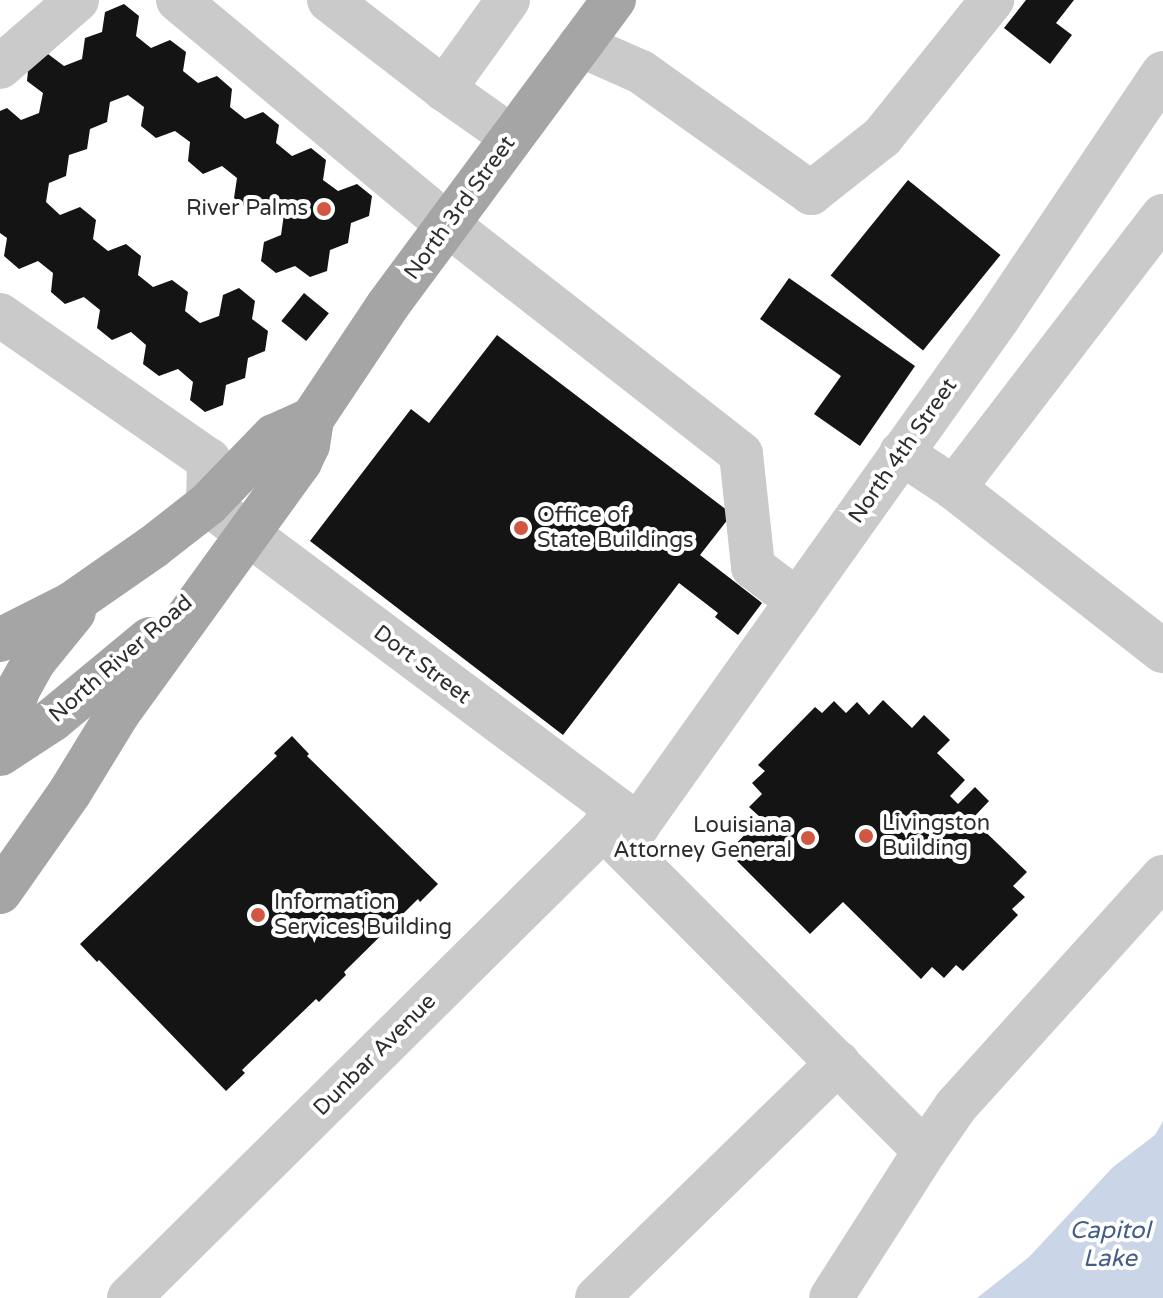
<!DOCTYPE html>
<style>
body{margin:0}
#map{position:relative;width:1163px;height:1298px;overflow:hidden;background:#fff;font-family:"Varela Round",sans-serif}
div>[style]{position:absolute}
[style*='--x']{left:calc(var(--x)*1px);top:calc(var(--y)*1px);width:calc(var(--w)*1px);rotate:calc(var(--a)*1deg)}
.water>*{inset:0;background:#cad6e7}
.building>*{inset:0;background:#141414;transform-origin:0 0}
.minor>*{height:44px;margin:-22px;padding:0 22px;transform-origin:22px;border-radius:22px;background:#cacaca}
.major>*{height:44px;margin:-22px;padding:0 22px;transform-origin:22px;border-radius:22px;background:#a5a5a5}
.dots>*{width:22px;height:22px;translate:-50% -50%;box-sizing:border-box;border:4px solid #fff;border-radius:50%}
span{translate:-50% -50%;white-space:nowrap;text-align:center;line-height:1.15;-webkit-text-stroke:8px #fff;paint-order:stroke}
.street-label{font-size:22px;color:#2d2d2d}
.poi-label{font-size:22px;color:#2d2d2d}
.right{translate:-100% -50%;text-align:right}
.left{translate:0 -50%;text-align:left}
.water-label{font-size:24px;color:#445e86;font-style:italic}
</style>
<div id="map">
<div class="water">
<i style="clip-path:polygon(1163px 1121px,1163px 1298px,977px 1298px,1029px 1257px,1113px 1167px,1155px 1135px)"></i>
</div>
<div class="building">
<i style="clip-path:polygon(1026px 0,1074px 0,1056px 23px,1072px 35px,1050px 64px,1004px 28px)"></i>
<i style="clip-path:polygon(124px 4px,139px 16px,136px 36px,151px 48px,170px 40px,186px 52px,183px 71px,198px 83px,217px 76px,232px 89px,230px 107px,245px 119px,263px 112px,279px 125px,276px 143px,292px 156px,311px 148px,326px 160px,323px 180px,338px 191px,357px 184px,372px 196px,369px 216px,351px 223px,348px 243px,330px 250px,327px 271px,310px 277px,295px 266px,276px 273px,261px 261px,264px 242px,281px 235px,284px 214px,269px 202px,249px 210px,234px 198px,237px 178px,222px 166px,203px 174px,188px 161px,190px 142px,175px 131px,156px 138px,141px 126px,144px 107px,128px 95px,110px 102px,107px 122px,90px 129px,87px 149px,69px 155px,66px 176px,49px 183px,46px 202px,60px 215px,80px 207px,96px 220px,93px 239px,108px 251px,126px 244px,141px 256px,138px 275px,153px 287px,172px 280px,188px 292px,185px 311px,200px 323px,219px 316px,223px 295px,239px 288px,255px 301px,252px 319px,268px 331px,265px 351px,248px 358px,245px 378px,226px 385px,223px 405px,205px 412px,190px 400px,193px 382px,178px 369px,159px 376px,143px 364px,146px 345px,131px 332px,112px 340px,97px 328px,100px 310px,84px 297px,65px 304px,51px 292px,53px 273px,38px 261px,19px 269px,4px 256px,7px 238px,0 233px,0 111px,7px 108px,21px 120px,39px 113px,43px 93px,27px 81px,29px 61px,48px 54px,64px 66px,82px 59px,85px 38px,102px 32px,105px 12px)"></i>
<i style="left:908px;top:180px;width:119px;height:123px;rotate:39deg"></i>
<i style="clip-path:polygon(789px 278px,915px 366px,860px 446px,814px 414px,841px 376px,760px 319px)"></i>
<i style="left:304px;top:293px;width:32px;height:36px;rotate:39deg"></i>
<i style="clip-path:polygon(497px 335px,732px 514px,700px 555px,762px 603px,738px 635px,715px 617px,718px 613px,679px 583px,563px 735px,310px 541px,411px 409px,429px 423px)"></i>
<i style="clip-path:polygon(883px 700px,912px 728px,924px 715px,950px 740px,937px 753px,965px 780px,950px 796px,958px 804px,975px 787px,989px 801px,972px 819px,1027px 872px,1013px 886px,1025px 897px,1012px 909px,1018px 915px,963px 971px,956px 965px,944px 978px,932px 967px,921px 979px,843px 902px,810px 934px,728px 852px,761px 818px,749px 807px,762px 794px,752px 783px,765px 771px,758px 765px,815px 707px,822px 713px,834px 701px,846px 713px,857px 702px,869px 715px)"></i>
<i style="clip-path:polygon(292px 736px,309px 754px,307px 756px,438px 884px,420px 902px,418px 899px,344px 972px,346px 975px,319px 1002px,316px 999px,242px 1070px,245px 1073px,226px 1091px,99px 960px,97px 962px,80px 944px,277px 756px,274px 753px)"></i>
</div>
<div class="minor">
<i style="--x:178;--y:0;--w:350;--a:39.8"></i>
<i style="--x:447;--y:224;--w:373;--a:38"></i>
<i style="--x:741;--y:454;--w:114;--a:83.9"></i>
<i style="--x:753;--y:567;--w:56;--a:37.1"></i>
<i style="--x:329;--y:0;--w:145;--a:37.7"></i>
<i style="--x:508;--y:0;--w:110;--a:125.7"></i>
<i style="--x:444;--y:89;--w:83;--a:35.2"></i>
<i style="--x:580;--y:45;--w:67;--a:23.9"></i>
<i style="--x:641;--y:72;--w:209;--a:35.4"></i>
<i style="--x:811;--y:193;--w:90;--a:-38.3"></i>
<i style="--x:882;--y:137;--w:176;--a:-51.2"></i>
<i style="--x:0;--y:67;--w:102;--a:-41"></i>
<i style="--x:0;--y:315;--w:254;--a:34.8"></i>
<i style="--x:209;--y:460;--w:44;--a:91.3"></i>
<i style="--x:208;--y:504;--w:537;--a:36.74"></i>
<i style="--x:638;--y:825;--w:623;--a:-54.6"></i>
<i style="--x:999;--y:317;--w:294;--a:-56.1"></i>
<i style="--x:901;--y:453;--w:64;--a:33.4"></i>
<i style="--x:954;--y:488;--w:265;--a:38"></i>
<i style="--x:954;--y:488;--w:343;--a:-52.5"></i>
<i style="--x:603;--y:828;--w:456;--a:45.1"></i>
<i style="--x:925;--y:1151;--w:174;--a:122.6"></i>
<i style="--x:925;--y:1151;--w:55;--a:-55.4"></i>
<i style="--x:956;--y:1106;--w:309;--a:-47.9"></i>
<i style="--x:129;--y:1298;--w:691;--a:-44.71"></i>
<i style="--x:597;--y:1298;--w:337;--a:-44.3"></i>
</div>
<div class="major">
<i style="--x:0;--y:640;--w:80;--a:-26.9"></i>
<i style="--x:71;--y:604;--w:100;--a:-34.8"></i>
<i style="--x:153;--y:547;--w:70;--a:-38"></i>
<i style="--x:208;--y:504;--w:95;--a:-45.9"></i>
<i style="--x:274;--y:436;--w:42;--a:-24.1"></i>
<i style="--x:0;--y:748;--w:61;--a:-72.8"></i>
<i style="--x:18;--y:690;--w:33;--a:-61"></i>
<i style="--x:34;--y:661;--w:63;--a:-50.8"></i>
<i style="--x:0;--y:754;--w:62;--a:-33.2"></i>
<i style="--x:52;--y:720;--w:127;--a:-39.6"></i>
<i style="--x:0;--y:892;--w:122;--a:-55"></i>
<i style="--x:70;--y:792;--w:94;--a:-58.5"></i>
<i style="--x:119;--y:712;--w:309;--a:-54.1"></i>
<i style="--x:300;--y:462;--w:19;--a:-65"></i>
<i style="--x:308;--y:445;--w:26;--a:-81"></i>
<i style="--x:312;--y:419;--w:137;--a:-56.3"></i>
<i style="--x:388;--y:305;--w:380;--a:-53.5"></i>
</div>
<div class="dots">
<i style="left:324px;top:209px;background:#d15742"></i>
<i style="left:521px;top:528px;background:#d15742"></i>
<i style="left:866px;top:836px;background:#d15742"></i>
<i style="left:808px;top:838px;background:#d15742"></i>
<i style="left:258px;top:915px;background:#d15742"></i>
</div>
<div class="street-label">
<span style="left:460px;top:208px;rotate:-54deg">North 3rd Street</span>
<span style="left:903px;top:451px;rotate:-55deg">North 4th Street</span>
<span style="left:121px;top:659px;rotate:-41deg">North River Road</span>
<span style="left:422px;top:665px;rotate:37deg">Dort Street</span>
<span style="left:375px;top:1055px;rotate:-45deg">Dunbar Avenue</span>
</div>
<div class="poi-label">
<span class="right" style="left:308px;top:209px">River Palms</span>
<span class="left" style="left:537px;top:528px">Office of<br>State Buildings</span>
<span class="left" style="left:882px;top:836px">Livingston<br>Building</span>
<span class="right" style="left:792px;top:838px">Louisiana<br>Attorney General</span>
<span class="left" style="left:274px;top:915px">Information<br>Services Building</span>
</div>
<div class="water-label">
<span style="left:1110px;top:1245px">Capitol<br>Lake</span>
</div>
</div>
